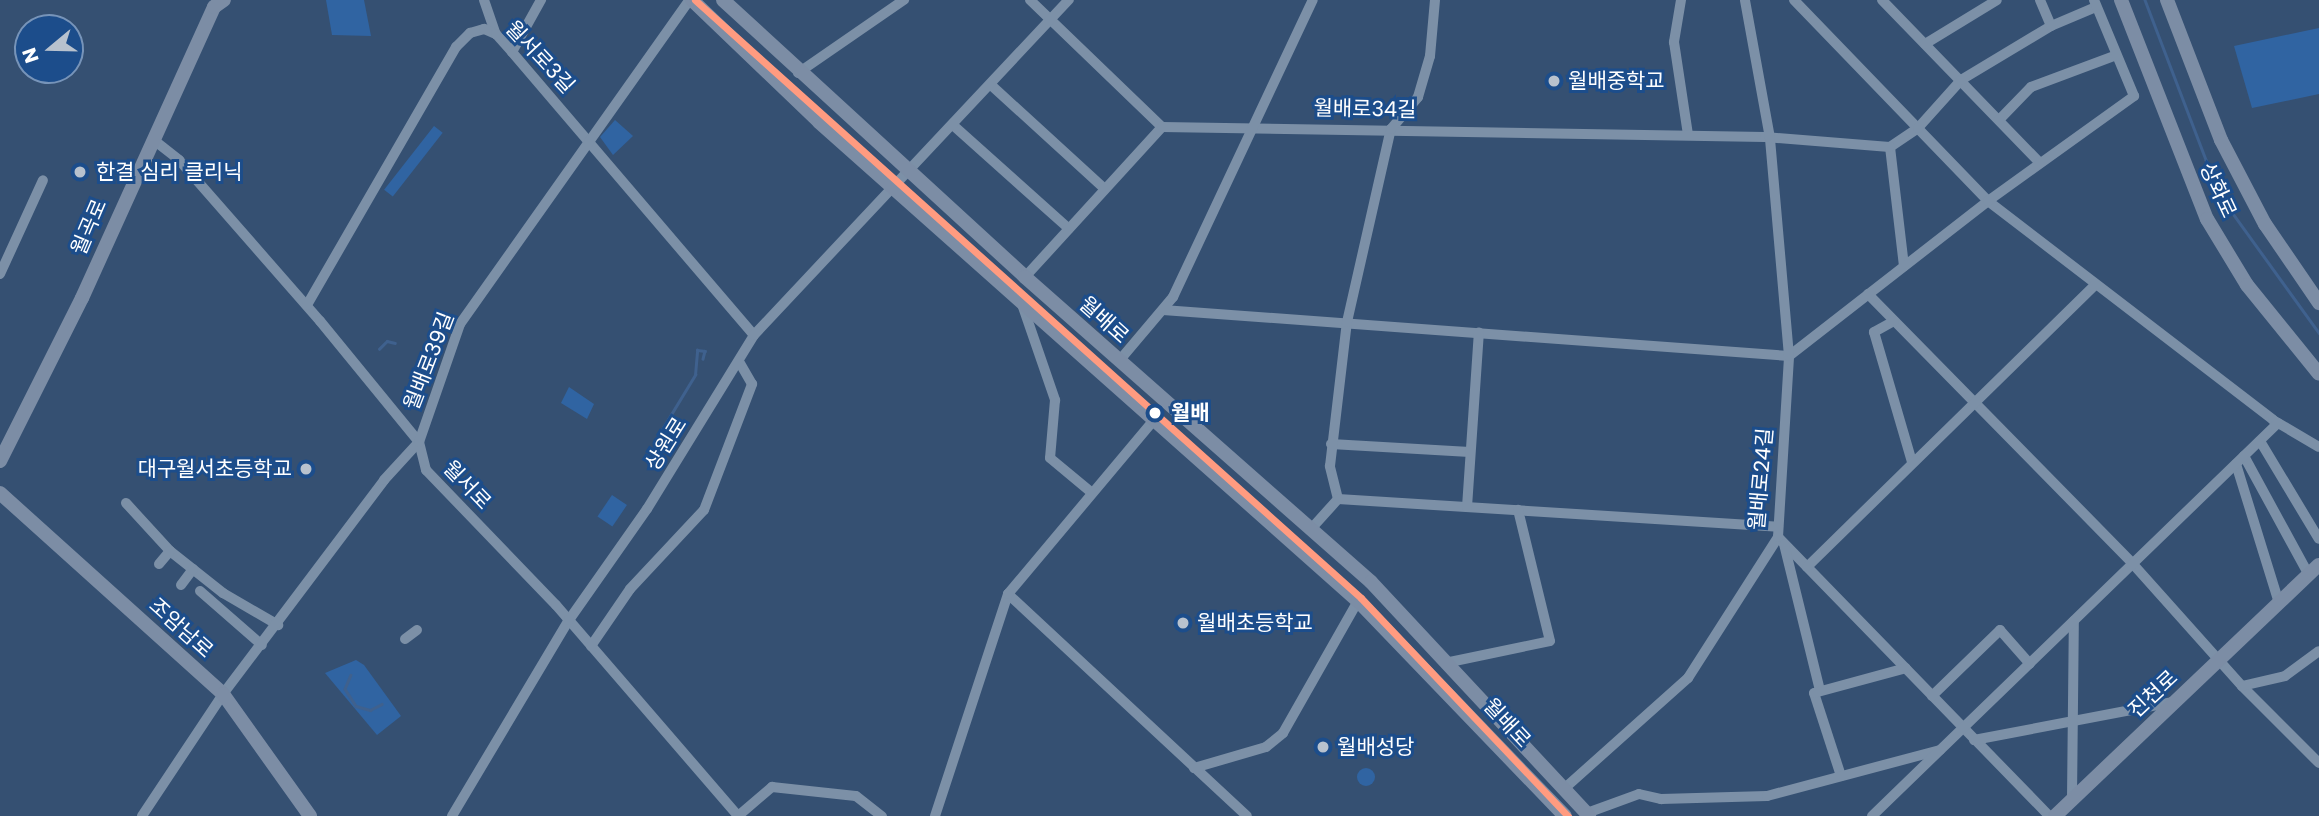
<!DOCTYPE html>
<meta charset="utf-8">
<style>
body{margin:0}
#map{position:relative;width:2319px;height:816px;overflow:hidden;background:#355072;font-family:Poppins,"Noto Sans KR",sans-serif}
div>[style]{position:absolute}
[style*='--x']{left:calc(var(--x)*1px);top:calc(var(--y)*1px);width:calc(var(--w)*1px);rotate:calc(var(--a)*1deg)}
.green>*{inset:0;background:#3064a2;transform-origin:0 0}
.round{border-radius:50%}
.stream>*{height:2.5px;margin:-1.25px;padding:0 1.25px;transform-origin:1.25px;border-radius:1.25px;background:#3f618e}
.minor>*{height:10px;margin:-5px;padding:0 5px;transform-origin:5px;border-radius:5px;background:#7c90a7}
.major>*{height:14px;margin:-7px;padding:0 7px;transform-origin:7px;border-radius:7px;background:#7c8da5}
.metro-1>*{height:7px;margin:-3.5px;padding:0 3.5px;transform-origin:3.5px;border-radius:3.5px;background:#ff9b80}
.dots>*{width:19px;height:19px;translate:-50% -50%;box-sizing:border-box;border:4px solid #1c4d8b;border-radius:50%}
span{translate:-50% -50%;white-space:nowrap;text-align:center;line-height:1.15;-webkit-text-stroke:6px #1c4d8b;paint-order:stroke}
.street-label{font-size:21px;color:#fff}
.poi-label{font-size:21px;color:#fff}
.left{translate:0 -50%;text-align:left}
.right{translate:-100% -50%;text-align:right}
.stop-label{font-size:21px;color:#fff;font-weight:700}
.north{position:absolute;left:14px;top:14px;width:70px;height:70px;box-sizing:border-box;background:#1c4d8b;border:2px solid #7794b9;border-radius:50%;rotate:251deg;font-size:19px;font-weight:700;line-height:28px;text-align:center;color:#fff}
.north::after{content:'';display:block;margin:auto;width:24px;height:32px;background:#b8c2ce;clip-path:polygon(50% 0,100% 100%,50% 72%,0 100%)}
</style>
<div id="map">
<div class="green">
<i style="clip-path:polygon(326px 0,364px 0,371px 36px,332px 35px)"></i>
<i style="clip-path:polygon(2319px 28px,2319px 94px,2252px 108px,2234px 46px)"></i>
<i style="clip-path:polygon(615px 120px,633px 136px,613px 155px,600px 137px)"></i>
<i style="left:434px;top:126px;width:11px;height:81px;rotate:38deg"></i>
<i style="clip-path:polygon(569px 387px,594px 404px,587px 419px,561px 403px)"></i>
<i style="left:612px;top:495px;width:18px;height:26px;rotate:34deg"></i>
<i style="clip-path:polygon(356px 660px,364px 665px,401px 716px,377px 735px,325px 673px)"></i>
<i class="round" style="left:1357px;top:768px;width:18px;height:18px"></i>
</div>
<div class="stream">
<i style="--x:2145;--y:0;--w:171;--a:69.1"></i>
<i style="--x:2206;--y:160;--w:53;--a:64.4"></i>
<i style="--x:2229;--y:208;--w:154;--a:54.2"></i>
<i style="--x:379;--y:349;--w:11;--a:-45"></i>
<i style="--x:387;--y:341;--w:8;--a:14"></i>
<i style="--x:661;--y:431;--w:66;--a:-58.7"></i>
<i style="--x:695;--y:375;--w:25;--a:-85"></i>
<i style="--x:697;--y:350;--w:8;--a:7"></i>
<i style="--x:705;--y:351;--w:8;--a:104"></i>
<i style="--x:351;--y:675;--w:15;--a:113"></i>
<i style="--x:345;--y:689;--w:20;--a:57"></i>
<i style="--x:356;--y:706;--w:15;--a:16"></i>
<i style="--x:370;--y:710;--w:13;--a:-27"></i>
</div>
<div class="minor">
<i style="--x:484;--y:0;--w:36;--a:71"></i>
<i style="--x:1030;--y:0;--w:183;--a:43.9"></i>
<i style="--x:1681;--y:0;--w:43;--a:99.5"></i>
<i style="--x:1674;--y:42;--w:94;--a:81.4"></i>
<i style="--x:1794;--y:0;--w:279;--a:46"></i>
<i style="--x:1988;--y:201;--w:359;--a:37.5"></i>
<i style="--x:2273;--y:420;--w:53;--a:30.4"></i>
<i style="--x:1882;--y:0;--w:227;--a:45.9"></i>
<i style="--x:2040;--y:0;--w:28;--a:67"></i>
<i style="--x:1925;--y:44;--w:84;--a:-31.4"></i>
<i style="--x:512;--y:52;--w:60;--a:-60.9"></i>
<i style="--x:798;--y:73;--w:129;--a:-34.6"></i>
<i style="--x:991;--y:85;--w:154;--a:42.4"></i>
<i style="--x:1999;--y:120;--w:46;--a:-45.9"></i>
<i style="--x:2031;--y:87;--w:89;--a:-20.5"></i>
<i style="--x:954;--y:126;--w:154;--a:41.8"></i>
<i style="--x:155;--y:141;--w:31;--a:38"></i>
<i style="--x:179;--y:160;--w:214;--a:48.8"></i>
<i style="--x:320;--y:321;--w:156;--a:50.7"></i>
<i style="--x:419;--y:442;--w:29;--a:76"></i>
<i style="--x:426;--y:470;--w:187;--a:46.1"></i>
<i style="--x:556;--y:605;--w:279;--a:49.2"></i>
<i style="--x:1890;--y:147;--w:34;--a:-34"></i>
<i style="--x:1918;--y:128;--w:64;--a:-48.1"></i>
<i style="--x:1961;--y:80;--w:105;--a:-31"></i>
<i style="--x:2051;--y:26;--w:49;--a:-22.9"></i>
<i style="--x:1890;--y:147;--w:120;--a:83.3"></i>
<i style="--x:0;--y:274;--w:103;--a:-65.4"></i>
<i style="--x:1025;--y:277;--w:203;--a:-47.6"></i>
<i style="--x:1162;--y:127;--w:603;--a:0.95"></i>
<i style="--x:1765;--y:137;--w:125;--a:4.6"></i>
<i style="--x:1868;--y:294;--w:377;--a:45.5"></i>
<i style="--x:2132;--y:563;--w:165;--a:48.2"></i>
<i style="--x:2242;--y:686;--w:109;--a:45"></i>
<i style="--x:1022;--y:304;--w:102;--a:71"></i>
<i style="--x:1055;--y:400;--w:58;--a:94.9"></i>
<i style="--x:1050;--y:458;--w:53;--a:39.7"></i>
<i style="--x:307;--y:305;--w:298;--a:-60"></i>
<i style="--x:456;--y:47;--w:20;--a:-45"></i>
<i style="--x:470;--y:33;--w:15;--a:-16"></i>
<i style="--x:484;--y:29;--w:13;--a:23"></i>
<i style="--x:496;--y:34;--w:24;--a:48"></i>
<i style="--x:512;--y:52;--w:372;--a:49.5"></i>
<i style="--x:1163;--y:310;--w:628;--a:4.2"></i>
<i style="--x:1789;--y:356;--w:252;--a:-37.9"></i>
<i style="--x:1988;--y:201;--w:180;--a:-35.7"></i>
<i style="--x:2134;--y:96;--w:104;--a:-112.6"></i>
<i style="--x:1894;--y:321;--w:23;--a:151"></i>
<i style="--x:1874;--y:332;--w:135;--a:73.7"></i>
<i style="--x:1119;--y:361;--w:84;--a:-49.8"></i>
<i style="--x:1173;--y:297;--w:328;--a:-64.8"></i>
<i style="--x:2260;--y:441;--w:114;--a:59"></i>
<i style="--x:1331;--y:444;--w:139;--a:3.3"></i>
<i style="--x:2244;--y:456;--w:136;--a:61.4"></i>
<i style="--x:2236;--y:464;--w:145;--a:72.8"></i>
<i style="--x:1338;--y:499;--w:34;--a:-104"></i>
<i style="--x:1330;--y:466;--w:145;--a:-83.3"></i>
<i style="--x:1347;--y:322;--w:198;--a:-77.2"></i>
<i style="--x:1391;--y:129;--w:42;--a:-49.8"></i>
<i style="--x:1418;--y:97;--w:43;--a:-73.7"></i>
<i style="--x:1430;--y:56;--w:56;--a:-84.9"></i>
<i style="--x:1338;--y:499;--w:441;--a:3.6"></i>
<i style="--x:126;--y:503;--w:65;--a:47.5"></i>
<i style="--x:170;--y:551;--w:68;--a:38.4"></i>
<i style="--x:223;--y:593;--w:64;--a:30.2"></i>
<i style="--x:1467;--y:507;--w:175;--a:-86.1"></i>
<i style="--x:1311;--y:529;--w:40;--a:-48"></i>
<i style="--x:1778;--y:537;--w:389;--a:45.8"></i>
<i style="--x:1784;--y:544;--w:151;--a:76.2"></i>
<i style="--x:159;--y:564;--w:17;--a:-50"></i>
<i style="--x:1807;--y:567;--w:404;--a:-44.4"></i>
<i style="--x:181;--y:585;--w:20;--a:-53"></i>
<i style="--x:200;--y:591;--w:82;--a:41.1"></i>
<i style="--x:1008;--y:594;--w:326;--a:42.9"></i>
<i style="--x:405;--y:639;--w:15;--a:-37"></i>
<i style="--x:591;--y:646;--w:69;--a:-55.6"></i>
<i style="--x:630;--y:589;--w:108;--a:-46.9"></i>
<i style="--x:704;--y:510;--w:135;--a:-69.1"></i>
<i style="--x:752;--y:384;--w:24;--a:-120"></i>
<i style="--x:1445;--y:663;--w:107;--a:-11.8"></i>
<i style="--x:1550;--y:641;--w:135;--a:-103.7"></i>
<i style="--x:2242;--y:686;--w:44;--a:-13.1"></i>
<i style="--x:2285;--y:676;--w:42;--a:-36.3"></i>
<i style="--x:1932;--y:696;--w:95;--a:-44.1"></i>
<i style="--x:2000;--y:630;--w:45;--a:48.6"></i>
<i style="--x:1974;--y:740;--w:204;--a:-10.8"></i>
<i style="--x:1194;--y:768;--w:75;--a:-16.3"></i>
<i style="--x:1266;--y:747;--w:22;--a:-39"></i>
<i style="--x:1283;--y:733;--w:152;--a:-60.4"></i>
<i style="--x:1841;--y:776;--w:87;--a:-108"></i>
<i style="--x:1814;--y:693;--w:95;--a:-15.2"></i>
<i style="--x:1566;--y:787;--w:164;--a:-41.8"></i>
<i style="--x:1688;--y:678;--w:167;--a:-57.4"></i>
<i style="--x:1778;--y:537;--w:181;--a:-86.5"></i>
<i style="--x:1789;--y:356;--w:219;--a:-95"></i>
<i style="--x:1770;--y:138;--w:140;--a:-100.3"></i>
<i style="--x:2072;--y:798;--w:177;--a:-89.4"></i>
<i style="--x:1587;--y:813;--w:55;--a:-20.1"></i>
<i style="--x:1639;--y:794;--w:23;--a:13"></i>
<i style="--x:1661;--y:799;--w:106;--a:-1.6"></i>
<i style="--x:1767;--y:796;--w:179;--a:-14.9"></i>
<i style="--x:142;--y:816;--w:146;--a:-56.4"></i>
<i style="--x:223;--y:694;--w:268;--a:-53"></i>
<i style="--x:384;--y:480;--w:52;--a:-47.4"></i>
<i style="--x:419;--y:442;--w:125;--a:-70.8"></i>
<i style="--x:460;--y:324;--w:397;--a:-54.7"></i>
<i style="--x:452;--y:816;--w:228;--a:-59.2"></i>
<i style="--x:569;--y:620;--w:136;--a:-54.9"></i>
<i style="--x:647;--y:509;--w:204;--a:-58.4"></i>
<i style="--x:754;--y:335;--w:460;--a:-46.8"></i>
<i style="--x:738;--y:816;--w:45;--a:-40.5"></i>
<i style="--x:772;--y:787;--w:84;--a:6.1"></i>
<i style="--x:856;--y:796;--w:33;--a:38"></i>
<i style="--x:935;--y:816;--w:234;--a:-71.8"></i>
<i style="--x:1008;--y:594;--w:229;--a:-50"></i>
<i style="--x:1872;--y:816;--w:565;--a:-44.07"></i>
</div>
<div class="major">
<i style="--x:692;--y:0;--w:176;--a:43.8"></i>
<i style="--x:819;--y:122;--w:721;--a:41.63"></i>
<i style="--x:1358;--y:601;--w:298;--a:46.1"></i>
<i style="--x:723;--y:0;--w:410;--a:42.5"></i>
<i style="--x:1025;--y:277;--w:461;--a:41.4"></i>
<i style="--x:1371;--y:582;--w:320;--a:47"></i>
<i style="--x:2121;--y:0;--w:235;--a:68.6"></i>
<i style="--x:2207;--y:219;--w:77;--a:58.8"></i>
<i style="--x:2247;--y:285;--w:114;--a:51"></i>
<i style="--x:2167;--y:0;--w:150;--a:68.9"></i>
<i style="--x:2221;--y:140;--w:95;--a:62.4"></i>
<i style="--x:2265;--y:224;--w:96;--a:55.6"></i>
<i style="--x:0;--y:461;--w:182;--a:-63.3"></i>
<i style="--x:82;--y:298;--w:320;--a:-65.6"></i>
<i style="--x:214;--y:7;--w:12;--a:-35"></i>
<i style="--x:0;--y:493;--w:300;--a:42"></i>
<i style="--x:223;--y:694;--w:150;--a:54.5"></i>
<i style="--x:2055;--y:816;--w:364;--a:-43.6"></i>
</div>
<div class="metro-1">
<i style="--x:695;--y:0;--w:895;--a:41.92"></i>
<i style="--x:1361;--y:598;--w:301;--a:46.5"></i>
</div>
<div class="dots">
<i style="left:1554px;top:81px;background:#b8c2ce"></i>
<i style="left:80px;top:172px;background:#b8c2ce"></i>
<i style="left:1155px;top:413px;background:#fff"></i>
<i style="left:306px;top:469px;background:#b8c2ce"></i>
<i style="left:1183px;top:623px;background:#b8c2ce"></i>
<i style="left:1323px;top:747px;background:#b8c2ce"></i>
</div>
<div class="street-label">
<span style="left:540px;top:57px;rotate:47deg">월서로3길</span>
<span style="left:1365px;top:109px;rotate:1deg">월배로34길</span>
<span style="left:2218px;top:190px;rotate:65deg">상화로</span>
<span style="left:89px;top:227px;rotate:-67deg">월곡로</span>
<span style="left:1104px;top:320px;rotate:42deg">월배로</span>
<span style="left:429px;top:361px;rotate:-69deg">월배로39길</span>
<span style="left:666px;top:444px;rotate:-58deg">상원로</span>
<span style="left:1761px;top:479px;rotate:-85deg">월배로24길</span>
<span style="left:467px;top:485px;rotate:46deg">월서로</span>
<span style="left:181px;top:628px;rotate:42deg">조암남로</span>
<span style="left:2153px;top:694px;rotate:-43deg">진천로</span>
<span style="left:1507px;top:723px;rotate:47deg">월배로</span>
</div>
<div class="poi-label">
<span class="left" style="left:1568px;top:81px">월배중학교</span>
<span class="left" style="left:96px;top:172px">한결 심리 클리닉</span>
<span class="right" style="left:292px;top:469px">대구월서초등학교</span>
<span class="left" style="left:1197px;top:623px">월배초등학교</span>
<span class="left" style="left:1337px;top:747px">월배성당</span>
</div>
<div class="stop-label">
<span class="left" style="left:1171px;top:413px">월배</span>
</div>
<div class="north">N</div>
</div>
